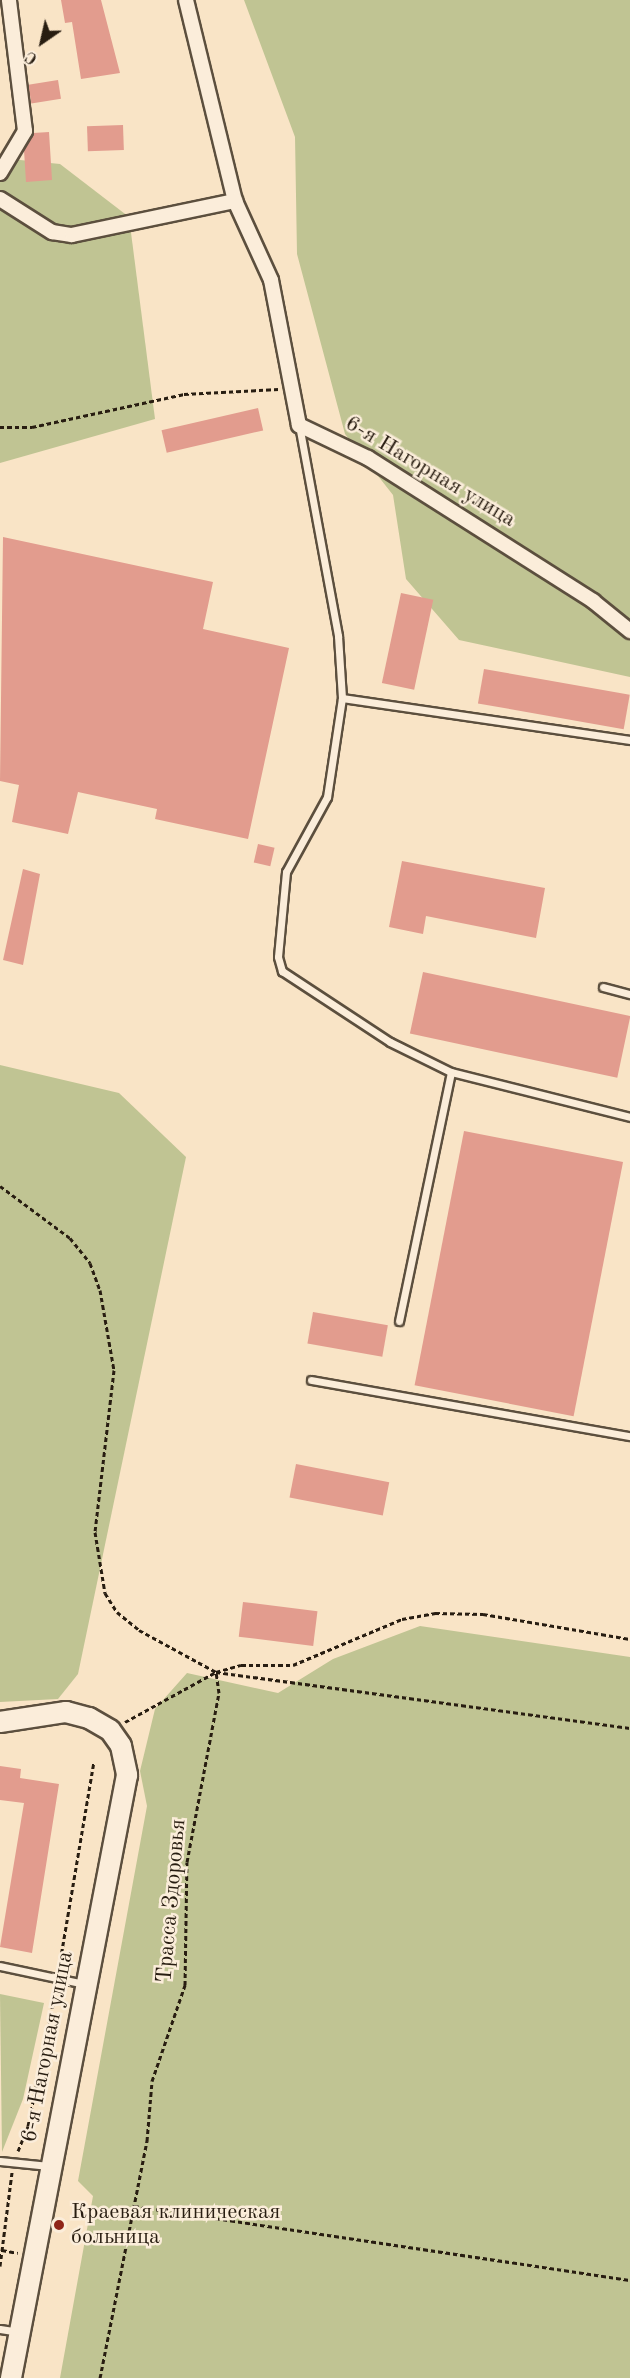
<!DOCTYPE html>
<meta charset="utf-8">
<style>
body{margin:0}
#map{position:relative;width:630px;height:2378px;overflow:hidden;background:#f9e4c6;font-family:"Old Standard TT",serif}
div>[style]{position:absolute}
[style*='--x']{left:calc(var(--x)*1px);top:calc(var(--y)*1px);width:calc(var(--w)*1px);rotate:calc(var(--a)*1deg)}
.green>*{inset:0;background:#c0c493}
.building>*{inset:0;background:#e29c8e;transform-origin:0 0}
.path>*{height:3px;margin-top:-1.5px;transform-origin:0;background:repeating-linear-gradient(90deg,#281d11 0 4.5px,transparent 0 7.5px)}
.roads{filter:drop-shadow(2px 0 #5c4f3e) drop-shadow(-2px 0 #5c4f3e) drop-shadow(0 2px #5c4f3e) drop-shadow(0 -2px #5c4f3e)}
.lane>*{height:7px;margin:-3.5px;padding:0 3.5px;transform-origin:3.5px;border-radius:3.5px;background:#fbedda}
.street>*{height:14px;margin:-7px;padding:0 7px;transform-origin:7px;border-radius:7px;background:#fbedda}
.secondary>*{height:20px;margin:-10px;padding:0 10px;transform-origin:10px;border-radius:10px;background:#fbedda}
.dots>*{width:16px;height:16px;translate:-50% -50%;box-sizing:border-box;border:3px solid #fbedda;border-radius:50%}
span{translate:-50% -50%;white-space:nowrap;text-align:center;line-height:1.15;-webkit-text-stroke:5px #fbedda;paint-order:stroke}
.street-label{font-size:22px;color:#281d11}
.poi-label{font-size:22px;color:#281d11}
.left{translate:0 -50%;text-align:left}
.north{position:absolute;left:12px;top:12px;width:60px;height:60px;-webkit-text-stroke:4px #fbedda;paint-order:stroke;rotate:214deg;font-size:16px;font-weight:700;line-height:24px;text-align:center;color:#281d11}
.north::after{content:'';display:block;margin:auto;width:21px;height:27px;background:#281d11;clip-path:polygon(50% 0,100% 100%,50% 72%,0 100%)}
</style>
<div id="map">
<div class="green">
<i style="clip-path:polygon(244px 0,630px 0,630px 677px,459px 640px,406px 579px,393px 495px,345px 434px,297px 254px,295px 137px)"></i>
<i style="clip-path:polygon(0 158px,60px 164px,129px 217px,155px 419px,0 463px)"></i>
<i style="clip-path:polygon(0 1065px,119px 1093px,186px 1157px,78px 1674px,58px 1699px,0 1702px)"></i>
<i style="clip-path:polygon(420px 1626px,630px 1657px,630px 2378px,60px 2378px,93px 2196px,78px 2181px,147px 1806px,140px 1771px,155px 1709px,187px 1673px,278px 1693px,333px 1659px)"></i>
<i style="clip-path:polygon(0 1994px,44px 2003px,23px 2099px,2px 2152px)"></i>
</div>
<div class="building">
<i style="clip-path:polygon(61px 0,101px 0,120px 73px,81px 79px,72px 22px,65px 23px)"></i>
<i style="left:58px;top:80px;width:19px;height:30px;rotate:81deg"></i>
<i style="left:123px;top:125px;width:25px;height:36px;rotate:88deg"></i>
<i style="clip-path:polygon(49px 132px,52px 180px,26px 182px,24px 150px,33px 133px)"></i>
<i style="left:258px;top:408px;width:23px;height:99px;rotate:77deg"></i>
<i style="clip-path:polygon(3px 537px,213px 582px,203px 629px,289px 648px,248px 839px,155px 819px,157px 809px,78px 792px,68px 834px,12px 822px,19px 785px,0 781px)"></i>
<i style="left:401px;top:593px;width:33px;height:92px;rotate:12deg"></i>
<i style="left:484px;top:669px;width:148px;height:35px;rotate:10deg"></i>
<i style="left:258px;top:844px;width:17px;height:19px;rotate:13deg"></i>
<i style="clip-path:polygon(402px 861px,545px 888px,536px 938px,426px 916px,423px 934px,389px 927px)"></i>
<i style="clip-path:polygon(23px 869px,40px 874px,23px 965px,3px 960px)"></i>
<i style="left:423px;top:972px;width:212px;height:63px;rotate:12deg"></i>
<i style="left:464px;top:1131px;width:162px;height:259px;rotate:11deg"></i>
<i style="left:313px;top:1312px;width:76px;height:32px;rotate:10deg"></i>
<i style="left:296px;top:1464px;width:95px;height:34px;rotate:11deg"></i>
<i style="left:243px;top:1602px;width:75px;height:35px;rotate:7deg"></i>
<i style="clip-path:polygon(0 1766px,21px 1769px,20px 1778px,59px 1784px,32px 1953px,0 1947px,24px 1803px,0 1800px)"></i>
</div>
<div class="path">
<i style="--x:0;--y:427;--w:32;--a:0"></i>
<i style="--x:32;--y:427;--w:156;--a:-12.2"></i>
<i style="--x:184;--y:394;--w:95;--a:-3"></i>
<i style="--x:0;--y:1186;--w:87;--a:36.6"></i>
<i style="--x:70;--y:1238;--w:32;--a:51"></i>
<i style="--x:90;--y:1263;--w:29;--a:70"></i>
<i style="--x:100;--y:1290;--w:81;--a:80.1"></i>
<i style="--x:114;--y:1370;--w:163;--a:96.7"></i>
<i style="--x:95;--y:1532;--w:62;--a:80.7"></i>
<i style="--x:105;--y:1593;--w:22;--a:58"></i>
<i style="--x:117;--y:1612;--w:28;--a:39"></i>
<i style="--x:139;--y:1630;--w:88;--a:28.6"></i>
<i style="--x:125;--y:1722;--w:104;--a:-28.8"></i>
<i style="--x:216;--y:1672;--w:26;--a:-16"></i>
<i style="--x:241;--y:1665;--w:52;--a:0"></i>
<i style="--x:293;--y:1665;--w:118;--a:-22.9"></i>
<i style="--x:402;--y:1619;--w:34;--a:-10"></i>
<i style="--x:435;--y:1613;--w:48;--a:1.2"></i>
<i style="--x:483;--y:1614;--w:149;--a:9.7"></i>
<i style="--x:59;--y:1968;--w:209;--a:-80.4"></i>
<i style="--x:18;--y:2151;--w:27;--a:-68"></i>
<i style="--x:28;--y:2126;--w:140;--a:-78.4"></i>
<i style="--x:134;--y:2206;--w:501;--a:8.49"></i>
<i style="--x:2;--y:2250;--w:16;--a:11"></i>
<i style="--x:0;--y:2266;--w:95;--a:-82.7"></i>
<i style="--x:100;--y:2378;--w:242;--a:-78.8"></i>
<i style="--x:147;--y:2141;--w:60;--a:-85.2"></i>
<i style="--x:152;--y:2081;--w:102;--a:-71"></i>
<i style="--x:185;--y:1985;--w:123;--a:-89.1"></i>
<i style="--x:187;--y:1862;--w:172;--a:-79.3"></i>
<i style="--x:219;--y:1693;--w:21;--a:-98"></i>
<i style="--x:216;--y:1672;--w:418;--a:7.7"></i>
</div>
<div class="roads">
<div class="lane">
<i style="--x:299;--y:425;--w:215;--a:79.5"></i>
<i style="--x:338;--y:636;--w:62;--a:86.3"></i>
<i style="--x:342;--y:698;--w:100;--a:98.6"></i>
<i style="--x:327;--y:797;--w:85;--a:118.7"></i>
<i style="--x:286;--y:872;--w:85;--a:95.4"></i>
<i style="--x:278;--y:957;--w:15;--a:74"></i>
<i style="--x:282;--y:971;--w:129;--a:33.3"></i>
<i style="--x:390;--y:1042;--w:68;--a:26.2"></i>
<i style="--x:451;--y:1072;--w:185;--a:14.1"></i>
<i style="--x:342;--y:698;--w:291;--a:8.3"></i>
<i style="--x:603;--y:987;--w:28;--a:15"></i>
<i style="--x:399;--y:1321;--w:254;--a:-78.2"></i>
<i style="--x:311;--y:1380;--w:324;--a:10"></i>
<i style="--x:0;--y:1966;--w:87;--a:12"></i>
<i style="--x:0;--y:2161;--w:49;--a:5.8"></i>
<i style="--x:0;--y:2329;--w:18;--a:9"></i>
</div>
<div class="street">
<i style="--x:186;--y:0;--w:207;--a:76.3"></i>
<i style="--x:235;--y:201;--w:87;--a:65.5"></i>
<i style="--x:271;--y:280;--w:148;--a:79.1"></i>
<i style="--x:299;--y:425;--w:76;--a:25.6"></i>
<i style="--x:368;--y:458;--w:267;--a:32.4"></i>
<i style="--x:593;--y:601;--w:48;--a:39"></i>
<i style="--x:0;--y:173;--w:49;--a:-59.2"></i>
<i style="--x:25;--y:131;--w:132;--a:-97"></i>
<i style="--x:0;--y:199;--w:62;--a:32.4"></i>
<i style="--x:52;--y:232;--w:20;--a:9"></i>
<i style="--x:72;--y:235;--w:167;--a:-11.8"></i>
</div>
<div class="secondary">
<i style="--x:0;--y:1722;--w:67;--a:-8.6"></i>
<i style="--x:66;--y:1712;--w:24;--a:15"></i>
<i style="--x:89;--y:1718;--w:24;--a:30"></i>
<i style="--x:110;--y:1730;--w:19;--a:55"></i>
<i style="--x:121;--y:1746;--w:30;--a:78"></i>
<i style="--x:127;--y:1775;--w:614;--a:100.89"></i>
</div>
</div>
<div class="dots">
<i style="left:59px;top:2225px;background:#8f2418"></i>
</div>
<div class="street-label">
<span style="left:430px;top:472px;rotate:31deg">6-я Нагорная улица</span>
<span style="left:172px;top:1901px;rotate:-85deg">Трасса Здоровья</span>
<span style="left:48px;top:2047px;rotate:-79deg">6-я Нагорная улица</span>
</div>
<div class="poi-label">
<span class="left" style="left:71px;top:2225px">Краевая клиническая<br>больница</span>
</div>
<div class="north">С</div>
</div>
